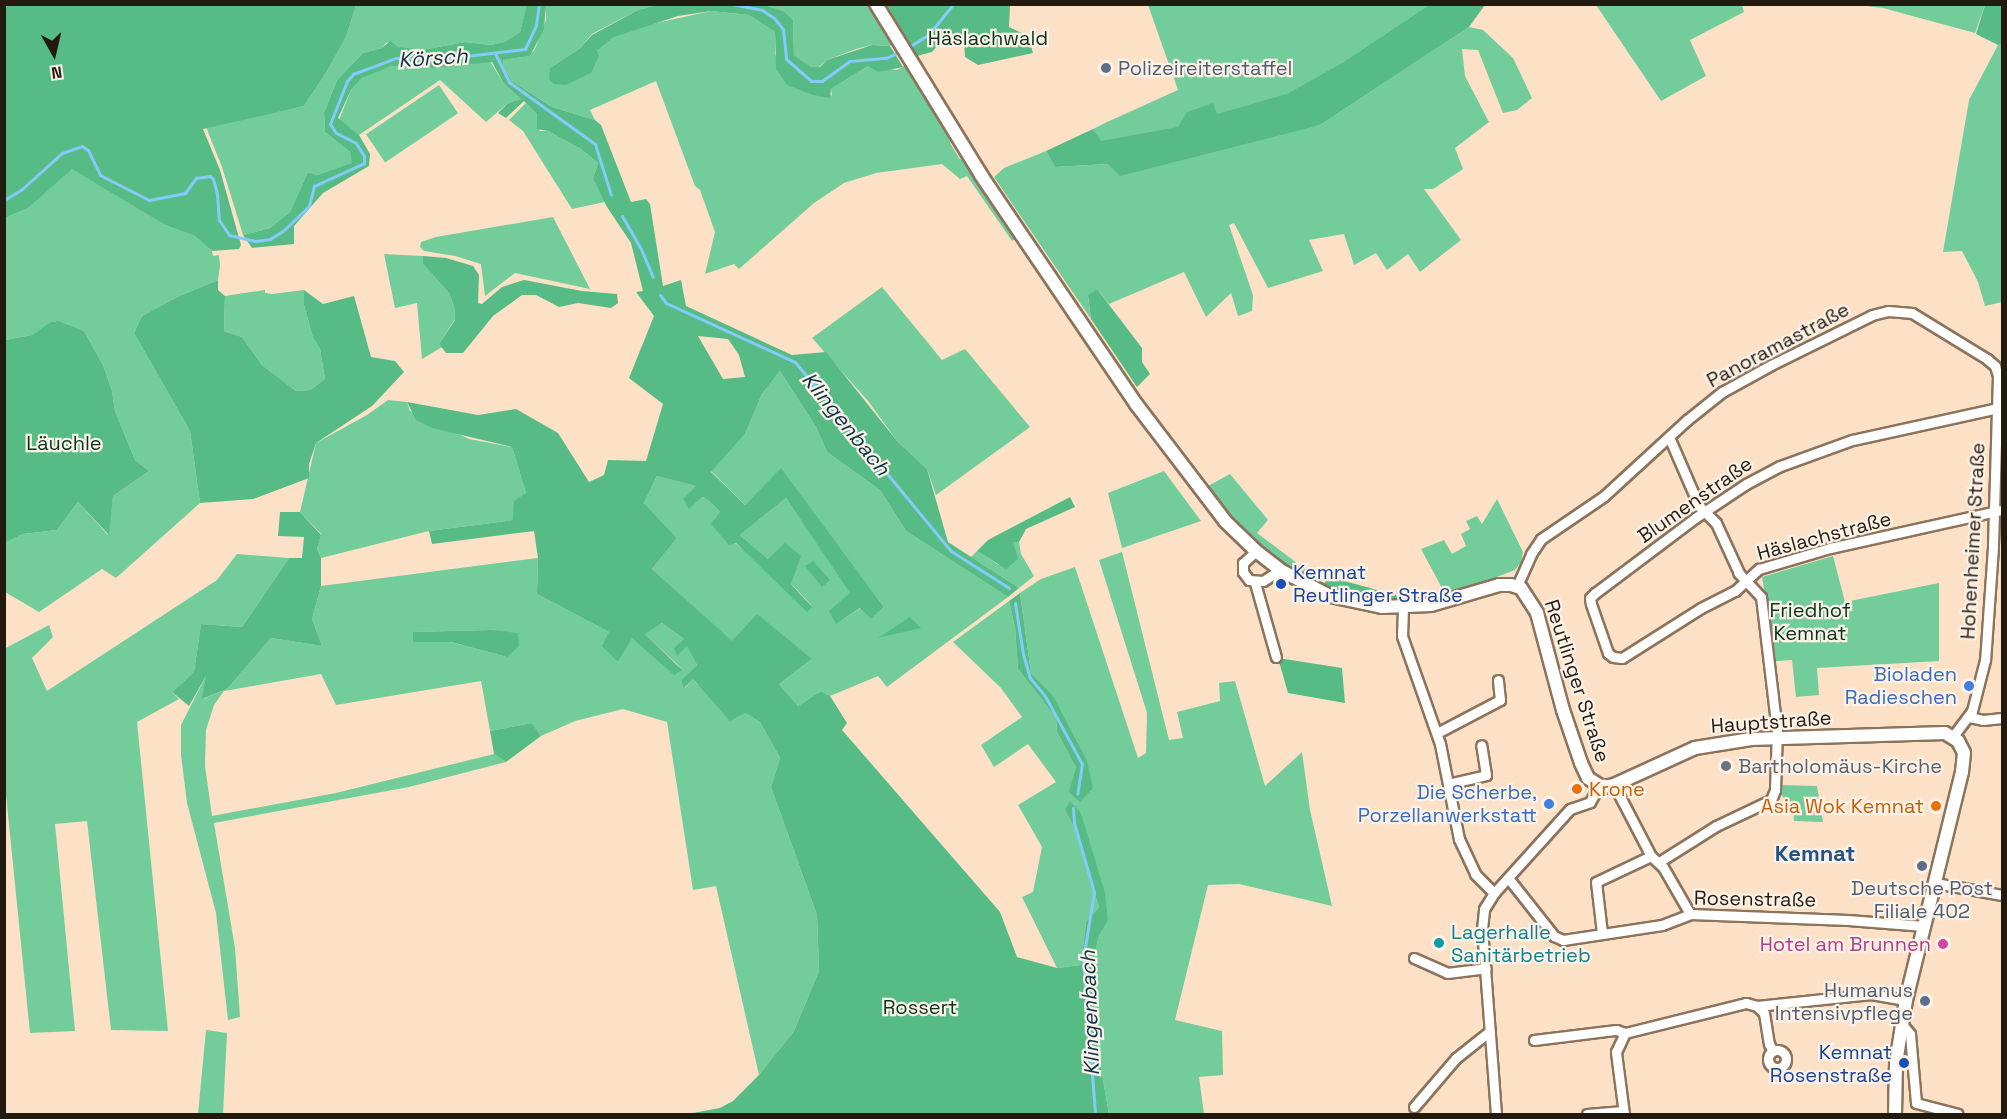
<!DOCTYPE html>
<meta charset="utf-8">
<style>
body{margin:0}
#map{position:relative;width:2007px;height:1119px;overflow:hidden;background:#fce1c7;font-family:"Space Grotesk",sans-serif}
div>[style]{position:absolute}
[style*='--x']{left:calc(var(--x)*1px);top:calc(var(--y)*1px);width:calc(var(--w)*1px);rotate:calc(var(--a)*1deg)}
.green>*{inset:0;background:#73cd9a;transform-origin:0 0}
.forest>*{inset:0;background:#57bb85}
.stream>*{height:3px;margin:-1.5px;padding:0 1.5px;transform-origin:1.5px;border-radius:1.5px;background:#84cbfb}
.roads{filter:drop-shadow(2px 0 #8b735c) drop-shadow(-2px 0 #8b735c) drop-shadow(0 2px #8b735c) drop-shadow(0 -2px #8b735c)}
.minor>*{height:9px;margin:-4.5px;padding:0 4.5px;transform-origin:4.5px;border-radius:4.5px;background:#fff}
.minor>.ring{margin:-4.5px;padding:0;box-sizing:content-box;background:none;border:9px solid #fff;border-radius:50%}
.secondary>*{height:12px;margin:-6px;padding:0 6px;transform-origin:6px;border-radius:6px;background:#fff}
.dots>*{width:16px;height:16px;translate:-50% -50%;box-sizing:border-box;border:3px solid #fdf2e7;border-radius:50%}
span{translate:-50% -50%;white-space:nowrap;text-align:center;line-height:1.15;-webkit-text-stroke:4.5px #fdf2e7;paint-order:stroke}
.park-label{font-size:20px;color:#06331e}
.service-label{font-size:20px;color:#4e5e75}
.left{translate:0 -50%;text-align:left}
.right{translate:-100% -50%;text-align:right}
.street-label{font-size:20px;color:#22190f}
.transit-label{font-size:20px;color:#164399}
.shop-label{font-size:20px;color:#366cbe}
.worship-label{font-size:20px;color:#5b616d}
.food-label{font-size:20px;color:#c56008}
.culture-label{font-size:20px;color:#0d838f}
.hotel-label{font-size:20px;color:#b23c85}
.water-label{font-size:21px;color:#0a334b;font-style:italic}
.quarter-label{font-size:22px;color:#235286;font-weight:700}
.frame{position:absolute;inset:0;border:6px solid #22190f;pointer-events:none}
.north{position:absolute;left:24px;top:24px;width:60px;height:60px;-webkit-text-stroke:4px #fdf2e7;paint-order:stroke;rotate:172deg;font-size:16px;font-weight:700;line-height:24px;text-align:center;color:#22190f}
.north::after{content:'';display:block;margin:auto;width:21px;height:27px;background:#22190f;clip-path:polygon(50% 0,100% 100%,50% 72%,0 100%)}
</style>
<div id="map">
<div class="green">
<i style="clip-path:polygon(661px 4px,638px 10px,592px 34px,579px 49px,550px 68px,597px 51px,614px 37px,638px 27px,711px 11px,749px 15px,775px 32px,775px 55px,832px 96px,831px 89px,868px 66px,897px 70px,906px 65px,949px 134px,950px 143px,959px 158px,968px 164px,1016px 238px,1012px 241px,967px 176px,960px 179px,942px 164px,876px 173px,844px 183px,814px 203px,739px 269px,734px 264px,705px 274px,715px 232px,700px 190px,695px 186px,656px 81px,590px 110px,595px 120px,552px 107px,512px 81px,504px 67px,503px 60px,529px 56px,535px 49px,546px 20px,546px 5px)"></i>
<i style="clip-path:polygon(356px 5px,527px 5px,520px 32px,504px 42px,491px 45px,465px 42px,422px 50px,400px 48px,387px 42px,382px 48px,363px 53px,337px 80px,324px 113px,325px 132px,350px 152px,353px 163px,317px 175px,308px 172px,290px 212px,270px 228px,243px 235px,222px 167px,206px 127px,304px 106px,326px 73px,346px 37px)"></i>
<i style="clip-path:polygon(764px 5px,871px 5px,893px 43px,890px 46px,872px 45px,856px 49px,827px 60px,819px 67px,811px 67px,794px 55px,793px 20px,784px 11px)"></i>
<i style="clip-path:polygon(1148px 5px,1474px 5px,1333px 107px,1056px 155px,1095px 132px,1093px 129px,1107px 122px,1178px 90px)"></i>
<i style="clip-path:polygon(1596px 5px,1742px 5px,1744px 12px,1690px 40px,1706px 76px,1661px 101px)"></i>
<i style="clip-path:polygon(1858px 5px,1985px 5px,1975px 33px,1883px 8px)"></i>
<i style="clip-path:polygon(1469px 27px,1483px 30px,1513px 58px,1532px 98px,1517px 110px,1503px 113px,1478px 50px,1462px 49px,1465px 76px,1489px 122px,1455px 148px,1463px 169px,1433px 189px,1424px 189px,1461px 240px,1420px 272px,1408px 254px,1387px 270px,1376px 253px,1354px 265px,1344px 234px,1309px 240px,1323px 271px,1268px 288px,1234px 223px,1229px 225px,1253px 295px,1252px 311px,1238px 316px,1231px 293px,1206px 317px,1184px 272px,1109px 304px,1097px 289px,1088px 296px,1091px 319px,994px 177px,1004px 168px,1046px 151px,1055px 167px,1108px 164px,1320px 125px)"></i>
<i style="clip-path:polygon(2002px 44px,2002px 302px,1985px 306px,1978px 282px,1962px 251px,1943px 252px,1969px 100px,1998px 45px)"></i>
<i style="clip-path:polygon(490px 61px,504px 84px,521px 99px,508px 103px,486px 122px,440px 80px,359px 135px,339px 120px,351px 90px,362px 78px,377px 70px,391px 66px,433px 68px)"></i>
<i style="left:439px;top:85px;width:34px;height:88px;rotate:56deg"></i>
<i style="clip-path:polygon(526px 103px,537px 114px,540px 131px,548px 131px,581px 149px,598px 163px,593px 179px,605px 202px,572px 209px,523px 131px,509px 120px)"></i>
<i style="clip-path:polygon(74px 169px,165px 225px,194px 234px,212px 251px,213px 256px,219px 255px,220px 266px,218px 280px,177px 297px,142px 316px,134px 333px,190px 431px,200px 503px,116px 578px,102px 569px,39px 612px,5px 592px,5px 543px,23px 534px,57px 530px,78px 502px,108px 535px,113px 496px,149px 471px,135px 460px,115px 411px,112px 391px,103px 365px,84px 331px,55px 321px,32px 335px,5px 340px,5px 218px,28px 208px,68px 170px)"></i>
<i style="clip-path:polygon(553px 217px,590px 289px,515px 273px,485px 296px,481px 264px,455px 256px,424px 251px,420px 247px,421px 242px,436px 237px)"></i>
<i style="clip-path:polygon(384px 254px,423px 256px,423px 264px,449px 293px,454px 306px,455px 319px,439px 344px,442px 347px,422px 359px,417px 303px,395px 308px)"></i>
<i style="clip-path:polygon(882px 287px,942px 360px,965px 349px,1030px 427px,936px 495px,927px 469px,897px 441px,868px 401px,812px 338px)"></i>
<i style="clip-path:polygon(265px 290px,265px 293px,272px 294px,304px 290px,304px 305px,313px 338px,320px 349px,325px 379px,310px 390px,296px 391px,262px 365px,242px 337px,224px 331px,225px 296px)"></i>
<i style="clip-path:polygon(780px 371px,816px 427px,827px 452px,880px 490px,906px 531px,1008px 597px,887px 687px,878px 676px,830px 696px,821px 691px,798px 706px,779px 684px,811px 660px,732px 642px,652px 569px,677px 538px,644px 503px,657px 476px,697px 486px,690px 508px,703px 497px,709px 501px,720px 512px,735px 543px,812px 606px,768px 559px,740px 535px,786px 498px,851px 593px,837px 623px,861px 608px,871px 619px,884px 607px,781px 469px,745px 505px,711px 471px,745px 434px,762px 394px)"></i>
<i style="clip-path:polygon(388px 400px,407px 402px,410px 411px,469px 439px,512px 447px,526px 493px,513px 520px,429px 531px,321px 558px,317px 549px,321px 534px,300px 512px,316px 443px,367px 415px)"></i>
<i style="clip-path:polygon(1164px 471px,1201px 521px,1122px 548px,1108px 493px)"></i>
<i style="clip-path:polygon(1230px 474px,1268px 520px,1257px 533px,1325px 584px,1321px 587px,1290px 571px,1248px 536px,1208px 486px)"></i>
<i style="clip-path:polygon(1497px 499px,1523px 552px,1521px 562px,1515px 570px,1452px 594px,1400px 603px,1443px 590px,1421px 549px,1444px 540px,1452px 554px,1466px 546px,1461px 534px,1470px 529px,1466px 521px,1477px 516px,1482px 524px)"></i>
<i style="clip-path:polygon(1013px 542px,1019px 542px,1021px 554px,1034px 576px,1019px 588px,971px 557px,977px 551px,999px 565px)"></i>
<i style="clip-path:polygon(1122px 552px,1169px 740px,1183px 738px,1177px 712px,1220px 701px,1219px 683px,1235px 681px,1265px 786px,1302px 752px,1310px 810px,1332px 906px,1239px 884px,1208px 885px,1175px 1020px,1222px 1031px,1223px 1075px,1199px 1077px,1204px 1114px,1109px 1114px,1094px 1028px,1092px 963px,1099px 936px,1108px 921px,1081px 813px,1065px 810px,1073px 825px,1099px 907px,1086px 922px,1081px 965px,1057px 968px,1022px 897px,1033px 892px,1042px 847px,1018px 805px,1056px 782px,1028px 744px,994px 767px,981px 745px,1022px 717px,1001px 688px,953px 642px,1009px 601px,1015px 628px,1018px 669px,1056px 718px,1057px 732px,1076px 768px,1093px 788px,1052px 694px,1031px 673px,1020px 593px,1041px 579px,1075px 567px,1138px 758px,1146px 753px,1147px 713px,1099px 560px)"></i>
<i style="clip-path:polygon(237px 554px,289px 558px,242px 627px,201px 624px,194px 672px,172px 692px,179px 699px,137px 722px,168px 1031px,111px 1030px,87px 821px,55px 824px,75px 1031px,30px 1033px,5px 785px,4px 649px,49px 625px,53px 637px,32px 658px,47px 691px,217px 580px)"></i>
<i style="clip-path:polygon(1833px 556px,1845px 602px,1939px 583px,1939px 661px,1817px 668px,1819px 695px,1796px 697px,1792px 660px,1776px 661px,1762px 577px)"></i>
<i style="clip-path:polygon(evenodd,538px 558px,537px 594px,609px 632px,618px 662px,632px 637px,682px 669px,644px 633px,662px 623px,684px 639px,678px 655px,687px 645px,697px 665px,681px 680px,685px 688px,693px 679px,697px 684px,760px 722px,780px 758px,771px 787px,817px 915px,819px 971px,794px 1031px,759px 1075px,716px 886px,693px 890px,667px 722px,623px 709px,575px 721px,541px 736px,532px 723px,490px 731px,481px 681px,336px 705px,321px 674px,224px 691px,214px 705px,206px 730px,205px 766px,212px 816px,336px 793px,494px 754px,506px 762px,409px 787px,214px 823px,235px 948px,240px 1017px,228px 1020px,216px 913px,187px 803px,181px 755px,181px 725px,208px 672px,203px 699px,227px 689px,271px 638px,322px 646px,312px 619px,321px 586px,538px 558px,491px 630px,507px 657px,413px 632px,491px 630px)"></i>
<i style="clip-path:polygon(1779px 785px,1817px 786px,1823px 822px,1794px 821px,1793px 810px,1780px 793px)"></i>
<i style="clip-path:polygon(206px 1030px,227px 1033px,223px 1114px,198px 1114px)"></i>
</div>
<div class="forest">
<i style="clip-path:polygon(evenodd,527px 4px,546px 5px,544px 29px,530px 56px,503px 60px,504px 67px,512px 81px,552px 107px,595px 120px,601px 125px,631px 202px,646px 199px,650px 204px,663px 286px,681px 280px,686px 306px,792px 355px,826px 352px,897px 441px,927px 469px,948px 542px,1019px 588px,1008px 597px,906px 531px,880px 490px,827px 452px,816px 427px,780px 371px,762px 394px,745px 434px,711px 472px,745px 505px,781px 468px,884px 607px,871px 619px,860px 608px,836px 624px,829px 611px,850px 593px,786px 498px,740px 535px,768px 559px,785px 543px,801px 556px,791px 584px,812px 607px,807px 612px,736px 543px,729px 545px,711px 524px,720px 512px,709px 501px,703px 497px,689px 509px,683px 499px,696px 486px,657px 476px,644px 503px,677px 538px,652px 569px,732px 641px,757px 614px,812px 659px,779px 684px,798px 706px,821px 691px,830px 696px,847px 723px,842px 730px,1000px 912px,1017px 957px,1057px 968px,1081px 965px,1086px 922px,1099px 907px,1073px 825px,1065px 810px,1070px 801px,1081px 813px,1105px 893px,1108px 921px,1099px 936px,1092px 964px,1094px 1028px,1109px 1114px,687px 1114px,720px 1108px,733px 1101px,759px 1075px,794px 1031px,819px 971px,817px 915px,771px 787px,780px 758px,760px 722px,745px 713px,730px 721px,693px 679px,684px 688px,681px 680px,697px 665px,687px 646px,677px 656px,674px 648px,684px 639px,662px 623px,645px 634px,682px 670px,674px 675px,632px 638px,618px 662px,602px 646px,609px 632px,537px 594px,538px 558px,534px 531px,432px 544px,429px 531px,513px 520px,514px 501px,526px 493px,512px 447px,432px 428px,416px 420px,407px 402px,478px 415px,516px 409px,558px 433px,589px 482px,604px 475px,608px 460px,646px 461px,663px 404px,629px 378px,654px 316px,636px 292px,643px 291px,631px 243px,607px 207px,593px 179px,598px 163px,581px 149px,548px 131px,537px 129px,537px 114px,524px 101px,506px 118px,498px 113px,508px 103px,521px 99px,504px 84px,492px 62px,433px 68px,391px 66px,362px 78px,351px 90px,338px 118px,359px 135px,370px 154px,369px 166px,323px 193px,294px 226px,294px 244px,252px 248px,243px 235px,270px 228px,290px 212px,308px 172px,317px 175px,352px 163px,350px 152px,325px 132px,324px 113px,337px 80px,363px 53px,382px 48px,390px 41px,398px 47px,422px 50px,465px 42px,491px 45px,504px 42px,520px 32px,527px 4px,698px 336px,728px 339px,739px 355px,745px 377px,723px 379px,698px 336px)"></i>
<i style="clip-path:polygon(661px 4px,764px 5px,784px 11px,793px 20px,794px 55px,811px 67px,820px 67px,827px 60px,872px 45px,890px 46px,903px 67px,878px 72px,868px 66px,831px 89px,830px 98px,813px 95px,787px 85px,776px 69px,775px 32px,749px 15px,711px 11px,678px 16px,614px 37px,597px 51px,599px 56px,591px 73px,566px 85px,554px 84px,549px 79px,550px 68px,579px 49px,592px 35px,638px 10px)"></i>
<i style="clip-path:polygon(1431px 4px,1485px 5px,1469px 27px,1320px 125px,1120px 176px,1108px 164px,1055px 167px,1046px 151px,1093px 129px,1101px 141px,1178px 127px,1187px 112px,1213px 103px,1217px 114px,1287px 94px,1344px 62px)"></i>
<i style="clip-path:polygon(4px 5px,5px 4px,356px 5px,346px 37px,326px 73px,304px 106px,203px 129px,220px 170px,241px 245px,239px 249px,212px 251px,194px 235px,165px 225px,72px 169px,28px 208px,5px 218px)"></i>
<i style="clip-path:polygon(887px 5px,1010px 5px,1009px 27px,1028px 36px,1033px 53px,978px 65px,965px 57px,964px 41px,950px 32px,932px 52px,917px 56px)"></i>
<i style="clip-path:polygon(1985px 5px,2002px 5px,2002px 44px,1998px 45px,1976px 34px)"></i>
<i style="clip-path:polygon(423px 256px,446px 258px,473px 266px,479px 275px,478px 303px,482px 304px,502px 287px,524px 280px,582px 291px,617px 294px,618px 303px,611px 308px,578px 303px,559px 307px,536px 295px,522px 295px,493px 316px,463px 353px,446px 353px,439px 344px,455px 320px,454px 306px,449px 293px,423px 264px)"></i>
<i style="clip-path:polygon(218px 280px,218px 290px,225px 296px,224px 331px,242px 337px,262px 365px,296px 391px,310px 390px,325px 379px,320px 349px,313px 338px,304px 305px,304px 290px,323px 304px,354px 296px,371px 357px,395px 361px,404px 372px,372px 406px,316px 443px,309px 464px,309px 478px,253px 499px,200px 503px,190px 431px,134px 333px,142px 316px,177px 297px)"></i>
<i style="clip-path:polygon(1097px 289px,1142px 348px,1142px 362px,1150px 374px,1137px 387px,1091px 319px,1088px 295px)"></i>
<i style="clip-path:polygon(58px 321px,84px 331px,103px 365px,112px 391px,115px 411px,135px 460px,149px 471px,113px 496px,109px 535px,78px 502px,57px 530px,23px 534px,5px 543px,5px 340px,32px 335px,51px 322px)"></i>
<i style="clip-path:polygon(1070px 497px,1075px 507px,1026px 529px,1019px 542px,1013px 542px,1018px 559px,1006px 569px,977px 551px,988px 540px)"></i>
<i style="clip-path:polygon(280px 512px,300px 512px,321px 535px,317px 549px,321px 558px,321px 586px,312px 619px,322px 646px,271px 638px,227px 689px,202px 699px,206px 676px,189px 706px,172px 692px,194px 672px,201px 624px,242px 627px,289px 558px,302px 558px,304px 537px,278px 536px)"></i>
<i style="clip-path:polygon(813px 561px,830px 580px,822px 587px,805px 566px)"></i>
<i style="clip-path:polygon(1329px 577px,1396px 595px,1400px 603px,1321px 587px)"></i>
<i style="clip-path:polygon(1020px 593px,1031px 673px,1052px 694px,1087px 761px,1093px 788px,1080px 802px,1069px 792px,1076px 768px,1057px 732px,1056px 718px,1018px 669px,1015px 628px,1009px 601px)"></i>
<i style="clip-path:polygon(910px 617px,921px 628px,878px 638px)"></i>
<i style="clip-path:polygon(491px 630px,518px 633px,519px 646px,507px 657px,451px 642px,413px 642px,413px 632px)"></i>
<i style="clip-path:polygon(1278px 658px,1342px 668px,1345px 703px,1288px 693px)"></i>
<i style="clip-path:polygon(532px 723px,541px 736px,506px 762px,494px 754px,490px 731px)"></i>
</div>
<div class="stream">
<i style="--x:732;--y:4;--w:31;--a:11"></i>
<i style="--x:762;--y:10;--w:14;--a:34"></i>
<i style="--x:774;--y:18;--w:14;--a:51"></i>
<i style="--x:783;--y:29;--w:30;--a:84"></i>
<i style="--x:786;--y:59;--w:33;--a:41"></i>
<i style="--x:811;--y:81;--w:11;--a:0"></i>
<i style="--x:822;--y:81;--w:34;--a:-36"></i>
<i style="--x:850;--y:61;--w:36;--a:-5"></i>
<i style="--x:886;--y:58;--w:17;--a:-25"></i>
<i style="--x:907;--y:48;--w:26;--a:-32"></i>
<i style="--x:929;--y:34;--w:38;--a:-51"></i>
<i style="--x:495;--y:53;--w:32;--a:64"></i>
<i style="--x:509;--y:82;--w:106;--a:35.8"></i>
<i style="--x:595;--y:144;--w:53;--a:72.6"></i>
<i style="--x:4;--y:200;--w:21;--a:-31"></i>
<i style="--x:22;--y:189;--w:54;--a:-42"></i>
<i style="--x:62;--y:153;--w:21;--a:-19"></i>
<i style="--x:82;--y:146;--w:7;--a:34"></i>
<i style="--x:88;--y:150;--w:28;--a:64"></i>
<i style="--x:100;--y:175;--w:55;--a:27"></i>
<i style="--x:149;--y:200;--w:37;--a:-11"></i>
<i style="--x:185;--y:193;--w:19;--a:-54"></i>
<i style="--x:196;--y:178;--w:14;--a:-8"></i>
<i style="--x:210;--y:176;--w:4;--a:45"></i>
<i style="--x:213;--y:179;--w:16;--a:75"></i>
<i style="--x:217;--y:194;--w:26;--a:86"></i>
<i style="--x:219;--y:220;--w:18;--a:56"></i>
<i style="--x:229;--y:235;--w:28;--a:13"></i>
<i style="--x:256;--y:241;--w:14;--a:-8"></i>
<i style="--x:270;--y:239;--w:15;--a:-32"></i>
<i style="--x:283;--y:231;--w:36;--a:-44"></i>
<i style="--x:309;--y:206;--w:21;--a:-76"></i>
<i style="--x:314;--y:186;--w:55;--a:-24.7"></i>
<i style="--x:364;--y:163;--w:7;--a:-90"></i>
<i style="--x:364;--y:156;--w:15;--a:-122"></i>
<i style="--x:356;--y:143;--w:22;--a:-153"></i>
<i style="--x:336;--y:133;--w:11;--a:-124"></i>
<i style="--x:330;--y:124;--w:46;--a:-68.4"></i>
<i style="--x:347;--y:81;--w:9;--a:-49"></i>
<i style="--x:353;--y:74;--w:46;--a:-20.4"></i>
<i style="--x:396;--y:58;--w:46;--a:1.2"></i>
<i style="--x:442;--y:59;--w:84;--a:-6.9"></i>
<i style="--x:525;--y:49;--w:26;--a:-65"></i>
<i style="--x:536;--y:25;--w:21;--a:-82"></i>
<i style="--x:622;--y:216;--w:38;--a:60"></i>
<i style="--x:641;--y:249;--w:30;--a:67"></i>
<i style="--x:660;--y:295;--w:10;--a:53"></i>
<i style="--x:666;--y:303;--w:142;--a:24.6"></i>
<i style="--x:795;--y:362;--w:245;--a:50.5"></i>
<i style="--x:951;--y:551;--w:69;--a:32.5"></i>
<i style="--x:1015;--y:603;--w:52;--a:81.1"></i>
<i style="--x:1023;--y:654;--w:25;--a:74"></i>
<i style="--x:1030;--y:678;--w:23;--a:50"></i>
<i style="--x:1045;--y:696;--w:77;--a:61.4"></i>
<i style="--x:1082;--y:764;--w:30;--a:99"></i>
<i style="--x:1073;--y:808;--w:15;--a:86"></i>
<i style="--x:1074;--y:823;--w:72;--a:73.8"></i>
<i style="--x:1094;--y:892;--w:69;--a:99.2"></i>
<i style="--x:1083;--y:960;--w:154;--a:85.5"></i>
</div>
<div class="roads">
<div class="minor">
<i style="--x:1998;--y:408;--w:149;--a:167.6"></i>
<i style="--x:1852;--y:440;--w:77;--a:160.1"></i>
<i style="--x:1780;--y:466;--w:38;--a:152"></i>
<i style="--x:1746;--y:484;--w:61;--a:146.3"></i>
<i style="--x:1695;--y:518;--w:125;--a:143.1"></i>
<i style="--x:1595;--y:593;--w:7;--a:135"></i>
<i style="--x:1590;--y:598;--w:6;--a:81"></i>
<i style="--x:1591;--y:604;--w:52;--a:70.9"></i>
<i style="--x:1608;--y:653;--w:6;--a:39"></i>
<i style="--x:1613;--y:657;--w:9;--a:6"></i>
<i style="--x:1622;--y:658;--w:93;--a:-32.3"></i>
<i style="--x:1701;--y:608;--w:38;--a:-27"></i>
<i style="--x:1735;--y:591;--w:33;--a:-43"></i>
<i style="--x:1759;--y:569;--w:74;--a:-16.5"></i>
<i style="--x:1830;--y:548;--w:176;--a:-12.5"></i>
<i style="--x:1256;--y:551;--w:18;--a:137"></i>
<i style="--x:1243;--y:563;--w:9;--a:90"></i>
<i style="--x:1243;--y:572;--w:10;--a:53"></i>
<i style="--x:1249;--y:580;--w:14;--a:4"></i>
<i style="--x:1263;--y:581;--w:20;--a:-33"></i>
<i style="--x:1255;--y:583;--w:77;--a:74.2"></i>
<i style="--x:1517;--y:586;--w:35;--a:-66"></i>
<i style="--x:1531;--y:554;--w:18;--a:-56"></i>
<i style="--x:1541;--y:539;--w:76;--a:-34.3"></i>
<i style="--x:1604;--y:496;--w:113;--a:-42.5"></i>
<i style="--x:1687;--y:420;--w:45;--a:-38.7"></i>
<i style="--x:1722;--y:392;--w:56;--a:-28.9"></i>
<i style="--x:1771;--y:365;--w:113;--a:-26.3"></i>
<i style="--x:1872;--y:315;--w:16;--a:-14"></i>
<i style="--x:1888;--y:311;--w:24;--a:5"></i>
<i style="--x:1912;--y:313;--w:88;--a:31.5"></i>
<i style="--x:1987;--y:359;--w:11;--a:41"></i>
<i style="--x:1995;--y:366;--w:10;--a:73"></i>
<i style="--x:1998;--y:376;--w:171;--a:91.7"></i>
<i style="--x:1993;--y:547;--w:113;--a:94"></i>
<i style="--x:1985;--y:660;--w:53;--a:104.3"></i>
<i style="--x:1972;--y:711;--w:31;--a:127"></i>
<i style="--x:1403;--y:608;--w:28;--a:92"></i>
<i style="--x:1402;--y:636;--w:114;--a:70.6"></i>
<i style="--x:1440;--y:744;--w:97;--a:78.7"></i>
<i style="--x:1459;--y:839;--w:38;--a:65"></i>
<i style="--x:1475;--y:874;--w:27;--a:45"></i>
<i style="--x:1969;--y:717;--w:14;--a:12"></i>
<i style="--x:1983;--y:720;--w:19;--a:-6"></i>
<i style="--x:1437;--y:733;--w:71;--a:-27.6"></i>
<i style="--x:1500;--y:700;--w:20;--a:-96"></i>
<i style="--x:1448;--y:784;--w:39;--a:-13"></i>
<i style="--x:1486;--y:775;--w:30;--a:-99"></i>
<i style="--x:1614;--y:785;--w:80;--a:62.5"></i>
<i style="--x:1651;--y:856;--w:16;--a:43"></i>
<i style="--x:1663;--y:867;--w:54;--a:60.1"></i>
<i style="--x:1659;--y:862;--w:67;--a:-32.3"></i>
<i style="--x:1716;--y:826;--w:61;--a:-25.3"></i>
<i style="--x:1771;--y:800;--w:11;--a:-68"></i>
<i style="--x:1775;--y:790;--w:59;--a:-88.1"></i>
<i style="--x:1777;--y:731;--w:135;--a:-96.8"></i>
<i style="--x:1761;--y:597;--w:33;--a:-133"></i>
<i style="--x:1739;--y:573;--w:55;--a:-114.7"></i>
<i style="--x:1716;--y:523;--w:24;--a:-135"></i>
<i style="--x:1699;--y:506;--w:75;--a:-113.5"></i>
<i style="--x:1509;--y:879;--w:73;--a:51.7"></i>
<i style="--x:1554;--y:936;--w:10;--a:24"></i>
<i style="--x:1563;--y:940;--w:100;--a:-8.6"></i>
<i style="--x:1662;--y:925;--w:30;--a:-21"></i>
<i style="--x:1690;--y:914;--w:158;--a:2.2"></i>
<i style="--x:1848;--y:920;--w:76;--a:4.5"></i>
<i style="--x:1935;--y:883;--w:68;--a:10.2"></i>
<i style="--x:1602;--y:933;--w:51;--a:-96.7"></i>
<i style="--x:1596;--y:882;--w:61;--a:-25.3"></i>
<i style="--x:1414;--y:958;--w:36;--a:24"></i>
<i style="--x:1447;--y:973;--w:39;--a:-7"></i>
<i style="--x:1757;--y:1006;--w:115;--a:-6"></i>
<i style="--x:1871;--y:994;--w:36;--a:10"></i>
<i style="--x:1902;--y:1024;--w:13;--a:51"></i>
<i style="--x:1910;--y:1034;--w:69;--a:85"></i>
<i style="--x:1916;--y:1103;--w:43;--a:14.7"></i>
<i style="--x:1534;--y:1040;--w:83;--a:-7"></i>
<i style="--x:1616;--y:1030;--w:9;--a:18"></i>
<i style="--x:1625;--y:1033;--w:125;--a:-13.9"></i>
<i style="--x:1746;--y:1003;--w:11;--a:15"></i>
<i style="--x:1757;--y:1006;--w:10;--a:45"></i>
<i style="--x:1764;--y:1013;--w:31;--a:81"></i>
<i style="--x:1769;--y:1044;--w:8;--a:60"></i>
<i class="ring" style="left:1768px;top:1050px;width:9px;height:9px"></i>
<i style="--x:1414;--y:1107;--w:65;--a:-49.4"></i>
<i style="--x:1456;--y:1058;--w:43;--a:-38.5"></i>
<i style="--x:1496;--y:1114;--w:186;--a:-94.3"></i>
<i style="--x:1482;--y:929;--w:20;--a:-84"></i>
<i style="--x:1484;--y:909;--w:19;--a:-58"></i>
<i style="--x:1494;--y:893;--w:113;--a:-47.9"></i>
<i style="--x:1570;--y:809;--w:21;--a:-19"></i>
<i style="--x:1590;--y:802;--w:18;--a:-61"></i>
<i style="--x:1587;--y:1114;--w:36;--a:-5"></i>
<i style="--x:1624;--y:1114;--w:63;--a:-97.4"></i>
<i style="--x:1616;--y:1052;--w:21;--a:-65"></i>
</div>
<div class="secondary">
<i style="--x:876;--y:4;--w:201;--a:58.4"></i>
<i style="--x:981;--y:175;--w:277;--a:55.9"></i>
<i style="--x:1136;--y:404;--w:147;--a:52.7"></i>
<i style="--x:1225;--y:521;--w:43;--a:44.1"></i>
<i style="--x:1256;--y:551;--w:31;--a:38"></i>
<i style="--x:1280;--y:570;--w:56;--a:27.5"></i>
<i style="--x:1330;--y:596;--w:53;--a:11.9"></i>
<i style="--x:1382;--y:607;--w:49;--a:-2.3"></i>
<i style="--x:1431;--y:605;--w:71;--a:-16.4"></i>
<i style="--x:1499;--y:585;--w:12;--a:0"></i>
<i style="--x:1511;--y:585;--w:10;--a:17"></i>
<i style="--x:1521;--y:588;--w:30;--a:57"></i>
<i style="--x:1537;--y:613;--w:100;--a:75"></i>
<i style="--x:1563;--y:710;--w:56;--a:71.2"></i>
<i style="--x:1581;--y:763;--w:17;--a:65"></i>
<i style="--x:1588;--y:778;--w:17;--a:33"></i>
<i style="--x:1602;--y:787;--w:12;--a:-9"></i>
<i style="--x:1614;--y:785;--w:89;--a:-24.6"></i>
<i style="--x:1695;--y:748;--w:57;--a:-9.1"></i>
<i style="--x:1751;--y:739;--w:194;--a:-1.8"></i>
<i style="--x:1945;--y:733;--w:15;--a:32"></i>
<i style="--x:1958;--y:741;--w:13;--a:63"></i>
<i style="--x:1964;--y:753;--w:19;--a:96"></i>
<i style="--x:1962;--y:772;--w:235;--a:103.8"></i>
<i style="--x:1906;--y:1000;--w:64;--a:99"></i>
<i style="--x:1896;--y:1063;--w:51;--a:91.1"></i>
</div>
</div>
<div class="dots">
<i style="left:1106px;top:68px;background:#5c6f8a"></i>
<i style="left:1281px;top:584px;background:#1a4fb4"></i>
<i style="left:1969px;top:686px;background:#3f7fe0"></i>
<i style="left:1726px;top:766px;background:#6b7280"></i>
<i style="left:1577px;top:789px;background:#e8710a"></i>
<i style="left:1549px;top:804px;background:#3f7fe0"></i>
<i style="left:1936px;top:806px;background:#e8710a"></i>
<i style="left:1922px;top:866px;background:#5c6f8a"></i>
<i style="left:1439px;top:943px;background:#0f9aa8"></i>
<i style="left:1943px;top:944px;background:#d1479c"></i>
<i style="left:1925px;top:1001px;background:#5c6f8a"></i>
<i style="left:1904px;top:1063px;background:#1a4fb4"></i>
</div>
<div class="park-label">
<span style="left:988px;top:38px">Häslachwald</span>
<span style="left:64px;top:443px">Läuchle</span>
<span style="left:1810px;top:622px">Friedhof<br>Kemnat</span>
<span style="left:920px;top:1007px">Rossert</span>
</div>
<div class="service-label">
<span class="left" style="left:1118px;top:68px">Polizeireiterstaffel</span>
<span style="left:1922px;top:900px">Deutsche Post<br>Filiale 402</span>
<span class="right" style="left:1913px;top:1002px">Humanus<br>Intensivpflege</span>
</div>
<div class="street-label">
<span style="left:1778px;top:345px;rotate:-28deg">Panoramastraße</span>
<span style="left:1695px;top:500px;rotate:-35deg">Blumenstraße</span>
<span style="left:1824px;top:536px;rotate:-15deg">Häslachstraße</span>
<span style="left:1973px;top:541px;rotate:-87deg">Hohenheimer Straße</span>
<span style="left:1577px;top:681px;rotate:72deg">Reutlinger Straße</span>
<span style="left:1771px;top:722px;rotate:-4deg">Hauptstraße</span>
<span style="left:1755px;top:899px;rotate:1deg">Rosenstraße</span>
</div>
<div class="transit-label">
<span class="left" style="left:1293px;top:584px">Kemnat<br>Reutlinger Straße</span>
<span class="right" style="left:1892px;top:1064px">Kemnat<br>Rosenstraße</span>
</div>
<div class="shop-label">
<span class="right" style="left:1957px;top:686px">Bioladen<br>Radieschen</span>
<span class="right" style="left:1537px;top:804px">Die Scherbe,<br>Porzellanwerkstatt</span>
</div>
<div class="worship-label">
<span class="left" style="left:1738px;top:766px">Bartholomäus-Kirche</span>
</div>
<div class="food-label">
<span class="left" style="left:1589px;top:789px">Krone</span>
<span class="right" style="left:1924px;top:806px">Asia Wok Kemnat</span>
</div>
<div class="culture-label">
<span class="left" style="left:1451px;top:944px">Lagerhalle<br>Sanitärbetrieb</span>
</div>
<div class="hotel-label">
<span class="right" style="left:1931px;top:944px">Hotel am Brunnen</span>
</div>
<div class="water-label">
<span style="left:433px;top:58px;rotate:-4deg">Körsch</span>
<span style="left:846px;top:424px;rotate:51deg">Klingenbach</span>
<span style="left:1090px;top:1013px;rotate:-92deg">Klingenbach</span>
</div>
<div class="quarter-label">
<span style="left:1815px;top:854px">Kemnat</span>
</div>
<div class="frame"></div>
<div class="north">N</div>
</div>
